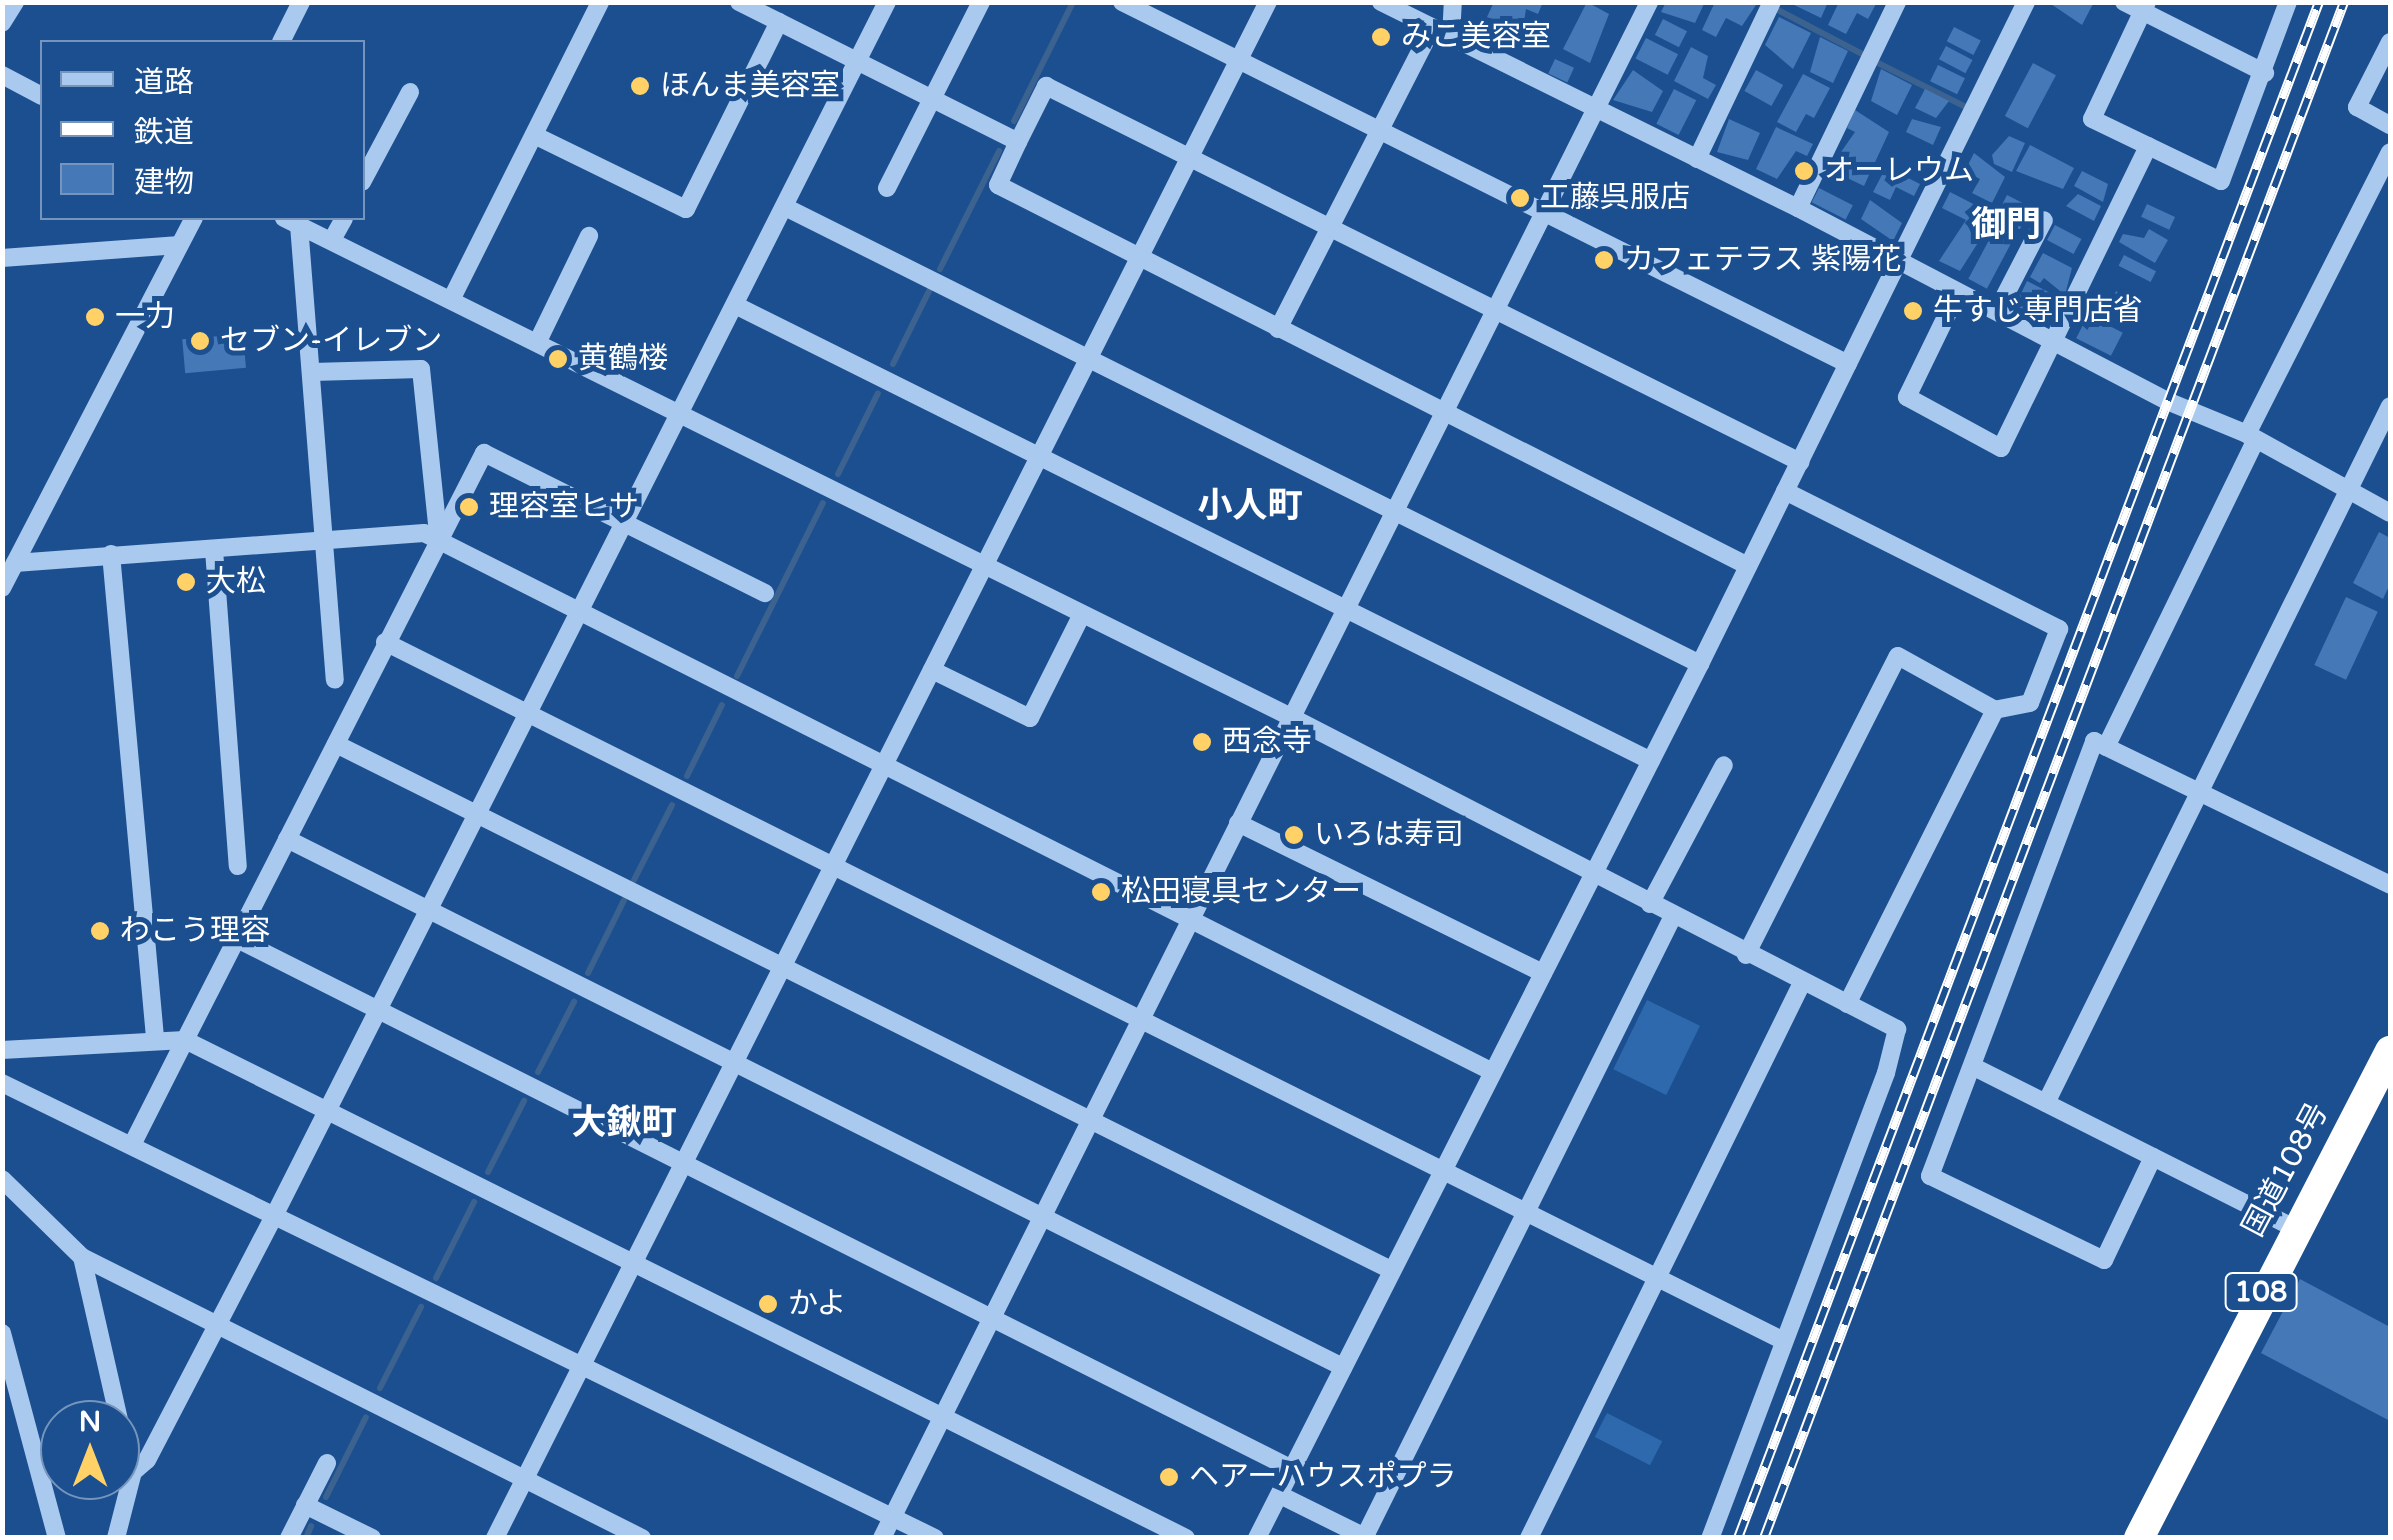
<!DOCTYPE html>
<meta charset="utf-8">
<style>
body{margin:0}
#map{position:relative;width:2393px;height:1540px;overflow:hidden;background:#1b4f8f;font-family:"Varela Round","Noto Sans JP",sans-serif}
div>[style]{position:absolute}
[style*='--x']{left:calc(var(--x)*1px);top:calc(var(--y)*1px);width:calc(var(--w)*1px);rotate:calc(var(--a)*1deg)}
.green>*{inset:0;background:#2e69ad;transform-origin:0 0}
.stream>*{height:6px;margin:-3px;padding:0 3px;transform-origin:3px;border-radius:3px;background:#3c6290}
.building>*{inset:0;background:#4478b7;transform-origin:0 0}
.minor>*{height:18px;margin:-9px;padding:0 9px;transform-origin:9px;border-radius:9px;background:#a9c9ee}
.highway>*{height:30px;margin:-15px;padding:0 15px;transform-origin:15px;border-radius:15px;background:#fff}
.rail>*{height:10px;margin-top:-5px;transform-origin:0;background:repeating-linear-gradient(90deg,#1b4f8f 0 19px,#fff 0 38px);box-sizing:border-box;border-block:2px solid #fff}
.dots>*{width:28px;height:28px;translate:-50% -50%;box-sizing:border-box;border:5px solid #1b4f8f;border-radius:50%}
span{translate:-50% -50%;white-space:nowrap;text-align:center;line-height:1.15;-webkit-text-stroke:10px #1b4f8f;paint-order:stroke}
.shield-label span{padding:2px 8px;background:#1b4f8f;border:2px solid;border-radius:8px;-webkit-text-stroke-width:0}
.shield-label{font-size:28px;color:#fff;font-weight:700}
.poi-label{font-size:30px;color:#fff}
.left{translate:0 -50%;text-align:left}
.street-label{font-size:30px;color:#fff}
.quarter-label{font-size:35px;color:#fff;font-weight:700}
.frame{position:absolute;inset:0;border:5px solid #fff;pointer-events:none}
.legend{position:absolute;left:40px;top:40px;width:325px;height:180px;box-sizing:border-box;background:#1b4f8f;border:2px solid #7695bc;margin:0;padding:12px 18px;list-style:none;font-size:30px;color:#fff}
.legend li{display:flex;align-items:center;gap:20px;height:50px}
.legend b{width:50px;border:2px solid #7695bc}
.north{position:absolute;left:40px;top:1400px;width:100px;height:100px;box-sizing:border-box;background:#1b4f8f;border:2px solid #7695bc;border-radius:50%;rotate:0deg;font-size:28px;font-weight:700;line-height:40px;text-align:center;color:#fff}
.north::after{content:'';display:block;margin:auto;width:35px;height:45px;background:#ffd166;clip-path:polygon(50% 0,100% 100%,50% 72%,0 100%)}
</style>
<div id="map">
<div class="green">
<i style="left:1647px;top:1000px;width:59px;height:77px;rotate:26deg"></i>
<i style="left:1607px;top:1413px;width:62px;height:27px;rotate:27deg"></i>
</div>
<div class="stream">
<i style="--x:1778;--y:10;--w:95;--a:27.6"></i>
<i style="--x:1874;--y:61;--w:105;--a:26.6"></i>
<i style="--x:1014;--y:121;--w:133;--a:-63.6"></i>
<i style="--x:940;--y:269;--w:132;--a:-63.4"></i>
<i style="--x:893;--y:364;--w:84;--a:-63.7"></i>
<i style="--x:838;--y:474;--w:90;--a:-63.7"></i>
<i style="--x:737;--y:676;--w:193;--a:-63.6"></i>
<i style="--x:687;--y:776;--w:79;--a:-63.8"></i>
<i style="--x:634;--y:880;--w:84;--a:-63.1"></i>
<i style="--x:588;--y:973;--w:81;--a:-63.7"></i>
<i style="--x:538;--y:1072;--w:79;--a:-62.8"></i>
<i style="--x:488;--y:1172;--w:80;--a:-63.1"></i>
<i style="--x:436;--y:1278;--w:85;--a:-63.4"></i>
<i style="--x:380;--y:1388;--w:91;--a:-63.2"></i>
<i style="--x:326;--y:1497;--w:89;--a:-63.4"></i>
<i style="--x:306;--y:1538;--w:13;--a:-67"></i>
</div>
<div class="building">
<i style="clip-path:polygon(1494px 2px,1543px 2px,1538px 14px,1526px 9px,1522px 35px,1511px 31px,1503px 45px,1478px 36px)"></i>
<i style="clip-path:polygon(1587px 2px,1609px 14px,1590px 63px,1563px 49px)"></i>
<i style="clip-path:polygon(1666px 2px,1700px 2px,1704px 4px,1695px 23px,1661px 12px)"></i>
<i style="clip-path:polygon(1715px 2px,1750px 2px,1756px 5px,1742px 26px,1726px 18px,1716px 37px,1702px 30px)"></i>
<i style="clip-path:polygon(1788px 2px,1828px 2px,1821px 18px)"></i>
<i style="clip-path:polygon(1839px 2px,1877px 2px,1868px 19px,1857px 13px,1846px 34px,1828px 25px)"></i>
<i style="clip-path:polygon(2048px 2px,2094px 2px,2082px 25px)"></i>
<i style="clip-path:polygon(1779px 17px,1811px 33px,1793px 69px,1765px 45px)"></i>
<i style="left:1663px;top:19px;width:27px;height:18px;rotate:27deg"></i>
<i style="left:1954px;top:27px;width:30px;height:16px;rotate:27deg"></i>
<i style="clip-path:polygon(1820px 37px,1848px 51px,1833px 83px,1810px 72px)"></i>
<i style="left:1646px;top:38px;width:36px;height:23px;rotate:27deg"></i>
<i style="left:1946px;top:46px;width:30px;height:15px;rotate:28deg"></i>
<i style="clip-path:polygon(1691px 47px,1708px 56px,1703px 78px,1716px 85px,1708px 99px,1674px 81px)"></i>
<i style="left:1555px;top:59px;width:21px;height:16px;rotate:25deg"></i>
<i style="left:2033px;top:63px;width:26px;height:60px;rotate:28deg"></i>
<i style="left:1938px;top:65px;width:30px;height:18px;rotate:26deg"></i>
<i style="clip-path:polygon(1881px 69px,1912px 85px,1897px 115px,1871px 101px)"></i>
<i style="clip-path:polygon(1633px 70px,1663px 91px,1652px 112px,1613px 100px)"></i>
<i style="left:1756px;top:70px;width:31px;height:24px;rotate:29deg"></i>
<i style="clip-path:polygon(1803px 74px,1830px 88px,1814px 118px,1806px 114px,1796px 132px,1777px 122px)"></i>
<i style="left:1674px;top:89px;width:25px;height:39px;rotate:27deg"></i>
<i style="clip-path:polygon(1925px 89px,1949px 101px,1936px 118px,1915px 108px)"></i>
<i style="clip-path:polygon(1855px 110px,1889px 132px,1864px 186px,1841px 175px,1844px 167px,1834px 162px,1855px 132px,1847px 128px)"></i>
<i style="clip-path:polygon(1729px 119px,1760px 133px,1748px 160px,1717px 152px)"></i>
<i style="clip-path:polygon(1912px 119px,1941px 127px,1933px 145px,1906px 132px)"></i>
<i style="clip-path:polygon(1776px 127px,1813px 144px,1807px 156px,1796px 151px,1777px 179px,1756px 169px)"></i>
<i style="clip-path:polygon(2009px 136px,2025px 143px,2012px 172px,1994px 164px,1992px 155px)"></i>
<i style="clip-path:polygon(2030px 145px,2074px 168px,2063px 189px,2016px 171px)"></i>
<i style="clip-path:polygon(1974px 153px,2005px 177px,1992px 203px,1972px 193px,1980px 179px,1965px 171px)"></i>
<i style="clip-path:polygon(1886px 167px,1920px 184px,1914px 196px,1896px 187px,1890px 200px,1873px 192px)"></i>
<i style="clip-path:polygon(2082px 171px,2108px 184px,2103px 202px,2074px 186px)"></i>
<i style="left:1819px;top:188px;width:38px;height:16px;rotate:27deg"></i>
<i style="clip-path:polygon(1950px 192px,1989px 212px,1983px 224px,1988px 227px,1960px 271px,1939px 261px,1966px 220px,1942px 208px)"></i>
<i style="clip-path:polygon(2078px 194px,2101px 206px,2094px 221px,2066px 206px)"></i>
<i style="left:2007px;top:195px;width:27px;height:25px;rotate:27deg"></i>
<i style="clip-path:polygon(1870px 200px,1902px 223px,1893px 241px,1861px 219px)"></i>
<i style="left:2147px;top:204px;width:31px;height:14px;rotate:25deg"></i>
<i style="left:1997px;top:225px;width:21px;height:61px;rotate:28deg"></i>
<i style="left:2055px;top:225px;width:30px;height:17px;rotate:28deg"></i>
<i style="clip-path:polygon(2149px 229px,2168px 240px,2155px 263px,2119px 242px,2123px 234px,2144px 238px)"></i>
<i style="clip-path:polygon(2043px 253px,2072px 268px,2065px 295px,2044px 278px,2040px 283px,2030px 277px)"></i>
<i style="left:2124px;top:255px;width:36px;height:12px;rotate:27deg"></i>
<i style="clip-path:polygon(2027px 281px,2060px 298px,2055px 308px,2030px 306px,2026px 312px,2015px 306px)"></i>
<i style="clip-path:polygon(2116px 291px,2139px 303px,2130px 319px,2088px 305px,2091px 298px,2112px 300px)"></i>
<i style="left:2088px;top:315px;width:39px;height:26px;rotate:27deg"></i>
<i style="left:243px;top:334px;width:34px;height:61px;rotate:85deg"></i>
<i style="clip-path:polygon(2379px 532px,2390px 538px,2390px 584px,2383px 599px,2353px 583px)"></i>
<i style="left:2346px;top:597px;width:35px;height:75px;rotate:25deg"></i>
<i style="clip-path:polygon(2300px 1279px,2390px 1327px,2390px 1421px,2261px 1353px)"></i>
</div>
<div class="minor">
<i style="--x:739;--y:2;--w:312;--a:26.6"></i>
<i style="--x:1122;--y:2;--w:811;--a:26.5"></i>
<i style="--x:1381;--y:2;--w:465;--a:26.3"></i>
<i style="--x:1798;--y:208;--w:416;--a:27.6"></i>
<i style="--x:2167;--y:401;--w:87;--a:22.4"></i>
<i style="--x:2247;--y:434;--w:163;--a:28.9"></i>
<i style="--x:2124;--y:2;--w:158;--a:26.7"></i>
<i style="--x:2147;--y:2;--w:129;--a:115.2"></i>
<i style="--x:2092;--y:119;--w:143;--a:25.7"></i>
<i style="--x:2221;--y:181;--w:191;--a:-69.5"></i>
<i style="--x:2;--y:23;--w:25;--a:-58"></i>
<i style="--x:1451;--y:37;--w:35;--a:-87"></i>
<i style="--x:281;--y:42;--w:45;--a:-63.4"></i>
<i style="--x:2390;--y:42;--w:73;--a:116.9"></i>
<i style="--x:2357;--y:107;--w:38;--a:29"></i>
<i style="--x:2;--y:75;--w:45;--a:27.7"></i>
<i style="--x:534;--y:135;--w:169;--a:26"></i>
<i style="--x:686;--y:209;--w:209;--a:-63.6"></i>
<i style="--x:1697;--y:159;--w:174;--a:-64.5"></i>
<i style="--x:362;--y:182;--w:102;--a:-61.9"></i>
<i style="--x:887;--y:188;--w:208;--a:-63.2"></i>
<i style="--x:785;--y:207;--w:1023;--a:26.54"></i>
<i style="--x:1798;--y:208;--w:229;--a:-64.3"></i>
<i style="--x:284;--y:218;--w:1124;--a:26.36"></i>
<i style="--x:1291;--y:717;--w:682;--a:27.24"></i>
<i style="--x:1897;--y:1029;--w:45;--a:104"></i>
<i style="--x:1886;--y:1073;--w:497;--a:110.7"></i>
<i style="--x:299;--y:225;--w:456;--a:85.5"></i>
<i style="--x:332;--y:240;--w:25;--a:-61"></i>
<i style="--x:2;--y:258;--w:178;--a:-4.2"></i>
<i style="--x:1958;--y:292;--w:117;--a:115.9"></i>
<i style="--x:1907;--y:397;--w:107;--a:28.5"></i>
<i style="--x:2001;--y:448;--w:336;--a:-64"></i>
<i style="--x:452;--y:298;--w:331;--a:-63.4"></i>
<i style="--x:735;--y:305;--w:1023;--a:26.46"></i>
<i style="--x:1997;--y:311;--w:102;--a:-62.7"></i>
<i style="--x:1278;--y:329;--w:338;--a:-62.9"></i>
<i style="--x:538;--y:341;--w:117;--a:-64.1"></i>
<i style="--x:312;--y:372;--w:109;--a:-1.6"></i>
<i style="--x:421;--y:369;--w:174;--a:84.1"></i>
<i style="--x:2247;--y:434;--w:316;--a:-63.1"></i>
<i style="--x:1785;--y:491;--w:307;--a:26.7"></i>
<i style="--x:2059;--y:629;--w:79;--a:111.4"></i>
<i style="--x:2030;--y:703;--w:36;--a:169"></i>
<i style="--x:1995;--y:710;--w:329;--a:116.7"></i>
<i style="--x:214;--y:550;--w:317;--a:85.7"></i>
<i style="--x:111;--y:554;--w:487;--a:84.8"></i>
<i style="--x:15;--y:563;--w:410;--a:-4.2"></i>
<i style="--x:424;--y:533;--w:1197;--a:26.76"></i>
<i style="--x:1748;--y:566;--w:841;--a:-153.07"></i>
<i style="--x:998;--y:185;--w:47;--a:-65.1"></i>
<i style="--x:1018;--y:142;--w:63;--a:-63.4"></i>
<i style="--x:1046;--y:86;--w:843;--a:26.5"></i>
<i style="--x:2;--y:588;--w:417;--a:-62.6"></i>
<i style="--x:385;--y:642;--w:1562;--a:26.55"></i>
<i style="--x:932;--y:670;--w:109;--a:26.1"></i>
<i style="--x:1030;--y:718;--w:116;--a:-63.4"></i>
<i style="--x:336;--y:744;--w:1179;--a:26.5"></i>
<i style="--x:2106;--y:747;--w:339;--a:-64"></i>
<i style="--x:1238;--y:823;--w:340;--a:26.2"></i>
<i style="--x:287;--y:839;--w:1181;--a:26.57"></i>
<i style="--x:1650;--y:904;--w:157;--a:-62"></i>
<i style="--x:235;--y:938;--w:1183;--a:26.67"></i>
<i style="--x:1746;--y:955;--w:335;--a:-63.1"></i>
<i style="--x:1898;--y:656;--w:111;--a:29.1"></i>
<i style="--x:2;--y:1050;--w:183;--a:-3.1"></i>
<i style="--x:185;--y:1040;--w:659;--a:-63.01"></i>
<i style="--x:484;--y:453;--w:314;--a:26.5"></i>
<i style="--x:1974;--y:1067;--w:358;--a:26.7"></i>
<i style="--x:2;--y:1083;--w:1038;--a:26"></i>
<i style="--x:2046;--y:1103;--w:777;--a:-63.73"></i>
<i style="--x:132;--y:1145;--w:118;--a:-63.2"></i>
<i style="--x:185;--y:1040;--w:1118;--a:26.45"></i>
<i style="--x:2153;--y:1157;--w:114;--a:115.4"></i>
<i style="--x:2104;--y:1260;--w:193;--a:-154.2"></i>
<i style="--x:1930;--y:1176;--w:465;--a:-69.3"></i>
<i style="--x:2094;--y:741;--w:329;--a:25.9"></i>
<i style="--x:2;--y:1179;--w:112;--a:44.3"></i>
<i style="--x:82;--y:1257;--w:167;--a:77.2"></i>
<i style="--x:82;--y:1257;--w:627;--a:26.65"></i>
<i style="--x:2;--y:1333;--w:212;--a:75"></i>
<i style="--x:133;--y:1472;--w:18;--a:-41"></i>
<i style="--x:147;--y:1460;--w:275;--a:-62.5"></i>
<i style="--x:274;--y:1216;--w:1360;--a:-63.21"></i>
<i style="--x:1280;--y:1495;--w:97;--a:26.3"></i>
<i style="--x:305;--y:1505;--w:75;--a:26.2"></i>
<i style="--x:116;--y:1538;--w:68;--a:-75.6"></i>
<i style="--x:133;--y:1472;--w:50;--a:-105.2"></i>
<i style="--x:289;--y:1538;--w:84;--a:-63.1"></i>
<i style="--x:495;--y:1538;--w:1720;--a:-63.29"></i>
<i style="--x:882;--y:1538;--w:1717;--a:-63.46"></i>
<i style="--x:1257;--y:1538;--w:980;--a:-63.12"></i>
<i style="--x:1700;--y:664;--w:738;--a:-63.78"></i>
<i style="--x:1364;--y:1538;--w:692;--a:-63.58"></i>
<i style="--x:1529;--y:1538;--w:619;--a:-63.81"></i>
</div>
<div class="highway">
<i style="--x:2139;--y:1538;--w:548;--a:-62.73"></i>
</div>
<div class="rail">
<i style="--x:1738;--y:1538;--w:1642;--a:-69.28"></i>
<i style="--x:1764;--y:1538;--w:1642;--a:-69.31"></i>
</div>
<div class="dots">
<i style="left:1381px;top:37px;background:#ffd166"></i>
<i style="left:640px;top:86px;background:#ffd166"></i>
<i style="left:1804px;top:171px;background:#ffd166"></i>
<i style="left:1520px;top:198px;background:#ffd166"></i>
<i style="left:1604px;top:260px;background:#ffd166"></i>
<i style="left:1913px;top:311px;background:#ffd166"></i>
<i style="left:95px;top:317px;background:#ffd166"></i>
<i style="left:200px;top:341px;background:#ffd166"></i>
<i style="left:558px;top:359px;background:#ffd166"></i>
<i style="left:469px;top:507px;background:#ffd166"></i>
<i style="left:186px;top:582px;background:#ffd166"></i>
<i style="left:1202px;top:742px;background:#ffd166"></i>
<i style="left:1294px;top:835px;background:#ffd166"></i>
<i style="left:1101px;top:892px;background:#ffd166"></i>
<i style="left:100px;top:931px;background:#ffd166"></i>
<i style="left:768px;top:1304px;background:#ffd166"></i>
<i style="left:1169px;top:1477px;background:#ffd166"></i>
</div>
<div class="shield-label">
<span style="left:2261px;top:1292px">108</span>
</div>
<div class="poi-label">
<span class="left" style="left:1401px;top:37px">みこ美容室</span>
<span class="left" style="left:660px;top:86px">ほんま美容室</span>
<span class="left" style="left:1824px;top:171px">オーレウム</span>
<span class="left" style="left:1540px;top:198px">工藤呉服店</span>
<span class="left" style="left:1624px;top:260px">カフェテラス 紫陽花</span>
<span class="left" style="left:1933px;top:311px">牛すじ専門店省</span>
<span class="left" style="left:115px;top:317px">一力</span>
<span class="left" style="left:220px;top:341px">セブン-イレブン</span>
<span class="left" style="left:578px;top:359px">黄鶴楼</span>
<span class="left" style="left:489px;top:507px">理容室ヒサ</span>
<span class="left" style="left:206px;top:582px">大松</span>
<span class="left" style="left:1222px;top:742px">西念寺</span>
<span class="left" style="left:1314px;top:835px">いろは寿司</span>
<span class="left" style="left:1121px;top:892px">松田寝具センター</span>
<span class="left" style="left:120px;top:931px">わこう理容</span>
<span class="left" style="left:788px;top:1304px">かよ</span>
<span class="left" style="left:1189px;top:1477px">ヘアーハウスポプラ</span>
</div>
<div class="street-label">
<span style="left:2286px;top:1170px;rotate:-62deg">国道108号</span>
</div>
<div class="quarter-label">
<span style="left:2006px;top:225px">御門</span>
<span style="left:1250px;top:506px">小人町</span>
<span style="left:624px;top:1123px">大鍬町</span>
</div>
<div class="frame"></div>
<ul class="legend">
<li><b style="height:12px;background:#a9c9ee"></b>道路</li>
<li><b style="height:12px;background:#fff"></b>鉄道</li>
<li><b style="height:28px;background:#4478b7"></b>建物</li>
</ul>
<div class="north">N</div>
</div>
